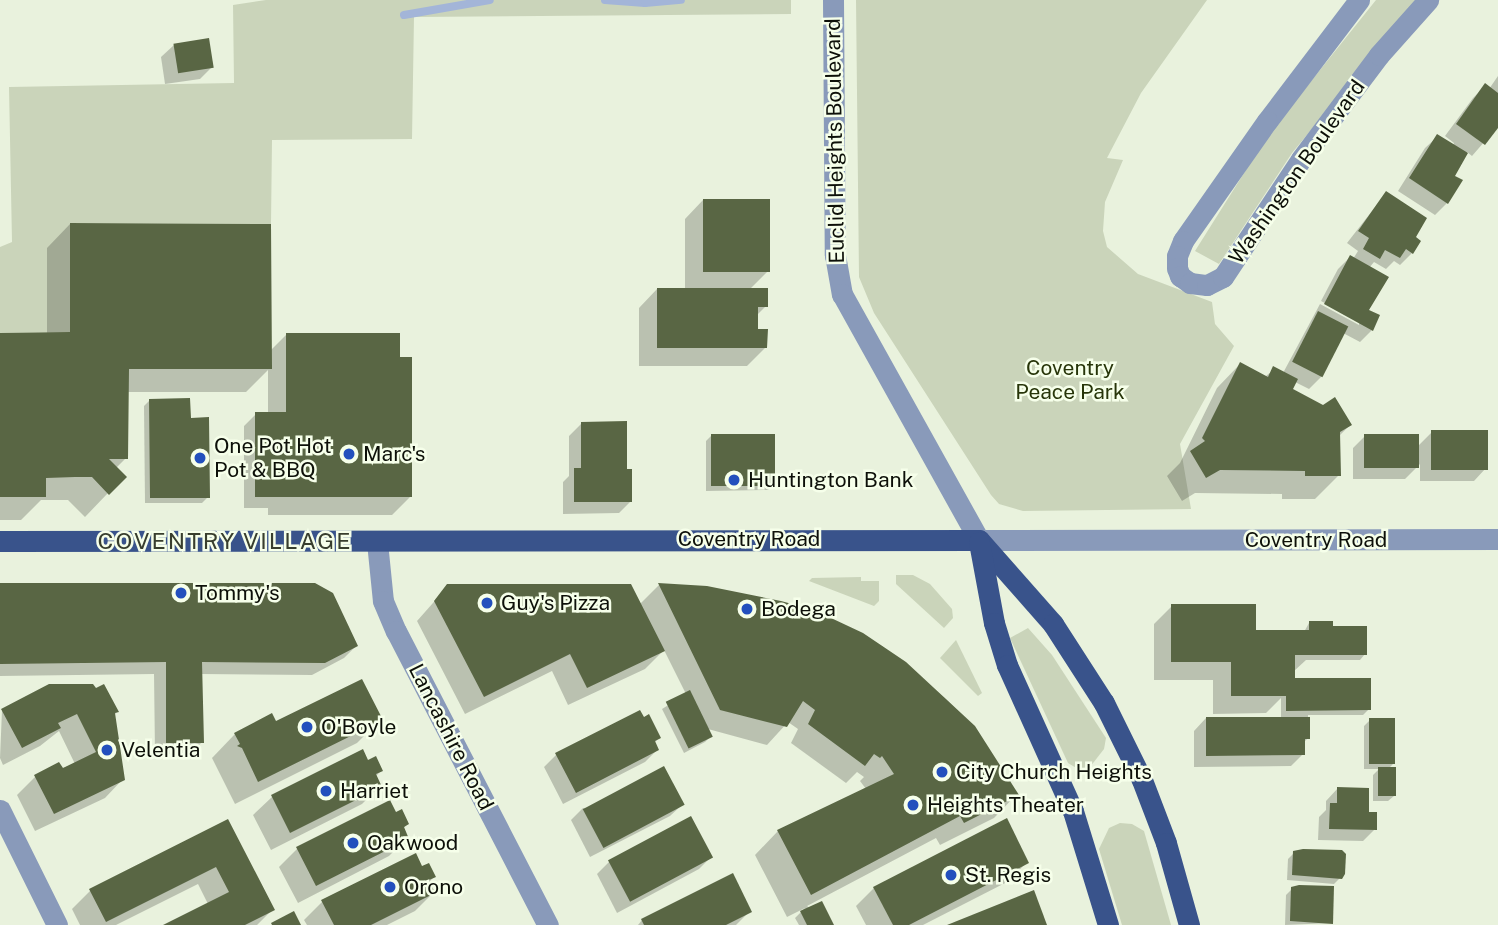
<!DOCTYPE html>
<style>
body{margin:0}
#map{position:relative;width:1498px;height:925px;overflow:hidden;background:#e9f2dd;font-family:"Public Sans",sans-serif}
div>[style]{position:absolute}
[style*='--x']{left:calc(var(--x)*1px);top:calc(var(--y)*1px);width:calc(var(--w)*1px);rotate:calc(var(--a)*1deg)}
.green>*{inset:0;background:#cad4ba}
.shadow>*{inset:0;background:#0003}
.stream>*{height:8px;margin:-4px;padding:0 4px;transform-origin:4px;border-radius:4px;background:#a3b5d8}
.building>*{inset:0;background:#596644;transform-origin:0 0}
.minor>*{height:21px;margin:-10.5px;padding:0 10.5px;transform-origin:10.5px;border-radius:10.5px;background:#899aba}
.major>*{height:21px;margin:-10.5px;padding:0 10.5px;transform-origin:10.5px;border-radius:10.5px;background:#39538b}
.dots>*{width:19px;height:19px;translate:-50% -50%;box-sizing:border-box;border:4px solid #f6ffea;border-radius:50%}
span{translate:-50% -50%;white-space:nowrap;text-align:center;line-height:1.15;-webkit-text-stroke:5px #f6ffea;paint-order:stroke}
.street-label{font-size:21px;color:#0d1009}
.park-label{font-size:21px;color:#273509}
.poi-label{font-size:21px;color:#0d1009}
.left{translate:0 -50%;text-align:left}
.neighbourhood-label{font-size:23px;color:#383e2e;letter-spacing:2px}
</style>
<div id="map">
<div class="green">
<i style="clip-path:polygon(266px 0,791px 0,791px 14px,414px 17px,412px 139px,272px 140px,271px 224px,70px 223px,70px 332px,0 333px,0 247px,12px 242px,9px 87px,234px 83px,233px 5px)"></i>
<i style="clip-path:polygon(856px 0,1207px 0,1141px 93px,1107px 158px,1123px 160px,1105px 202px,1103px 231px,1107px 247px,1138px 274px,1212px 302px,1215px 324px,1234px 346px,1180px 444px,1191px 509px,1023px 511px,999px 504px,991px 495px,874px 313px,859px 277px)"></i>
<i style="clip-path:polygon(1376px 0,1418px 0,1292px 153px,1219px 264px,1195px 251px,1268px 135px)"></i>
<i style="clip-path:polygon(896px 575px,913px 575px,930px 584px,952px 609px,953px 618px,944px 628px,896px 584px)"></i>
<i style="clip-path:polygon(861px 577px,861px 581px,879px 581px,879px 601px,874px 606px,809px 581px,812px 578px)"></i>
<i style="clip-path:polygon(1028px 628px,1052px 655px,1106px 738px,1104px 749px,1090px 767px,1078px 769px,1068px 763px,1010px 638px)"></i>
<i style="clip-path:polygon(956px 640px,982px 693px,978px 696px,940px 658px)"></i>
<i style="clip-path:polygon(1120px 823px,1132px 824px,1144px 831px,1171px 925px,1122px 925px,1099px 849px,1109px 828px)"></i>
</div>
<div class="shadow">
<i style="clip-path:polygon(174px 45px,212px 67px,200px 79px,165px 84px,161px 57px)"></i>
<i style="clip-path:polygon(1498px 76px,1498px 126px,1472px 156px,1467px 152px,1453px 176px,1447px 203px,1435px 215px,1398px 191px,1425px 148px,1438px 136px,1453px 145px,1454px 143px,1445px 136px,1473px 98px,1485px 86px,1489px 89px)"></i>
<i style="clip-path:polygon(1386px 193px,1413px 238px,1412px 253px,1400px 265px,1394px 261px,1386px 269px,1374px 262px,1369px 268px,1367px 311px,1372px 330px,1360px 342px,1343px 333px,1321px 377px,1309px 389px,1295px 382px,1290px 389px,1350px 425px,1339px 436px,1339px 475px,1315px 499px,1282px 499px,1282px 494px,1195px 493px,1182px 501px,1167px 476px,1180px 463px,1217px 388px,1240px 364px,1265px 377px,1274px 369px,1283px 373px,1320px 304px,1359px 325px,1359px 321px,1321px 301px,1338px 269px,1350px 257px,1353px 259px,1358px 251px,1347px 243px)"></i>
<i style="clip-path:polygon(703px 200px,768px 271px,750px 289px,766px 306px,756px 316px,756px 330px,766px 347px,747px 366px,639px 366px,639px 308px,657px 289px,685px 289px,685px 219px)"></i>
<i style="clip-path:polygon(70px 224px,270px 351px,286px 335px,410px 497px,392px 515px,268px 515px,268px 508px,244px 508px,244px 426px,256px 414px,268px 414px,268px 370px,246px 392px,127px 392px,126px 458px,116px 468px,108px 493px,85px 517px,68px 500px,41px 500px,21px 520px,0 520px,0 335px,47px 334px,47px 248px)"></i>
<i style="clip-path:polygon(150px 400px,208px 497px,202px 503px,145px 503px,144px 406px)"></i>
<i style="clip-path:polygon(581px 424px,625px 471px,631px 501px,619px 513px,563px 514px,563px 482px,569px 476px,569px 436px)"></i>
<i style="clip-path:polygon(1432px 432px,1486px 468px,1474px 481px,1420px 481px,1420px 464px,1405px 479px,1353px 479px,1353px 448px,1365px 436px,1418px 446px)"></i>
<i style="clip-path:polygon(711px 436px,774px 485px,768px 490px,706px 491px,706px 441px)"></i>
<i style="clip-path:polygon(0 584px,356px 646px,344px 658px,312px 675px,200px 674px,202px 742px,190px 754px,155px 754px,154px 674px,0 676px)"></i>
<i style="clip-path:polygon(659px 585px,882px 646px,946px 699px,974px 727px,1017px 794px,994px 818px,940px 845px,936px 838px,807px 906px,832px 925px,799px 925px,795px 918px,805px 908px,787px 917px,755px 855px,778px 831px,866px 789px,860px 781px,864px 777px,857px 772px,846px 783px,791px 743px,798px 729px,788px 722px,767px 745px,708px 729px,711px 736px,705px 742px,684px 753px,662px 709px,686px 694px,664px 650px,645px 669px,568px 705px,552px 671px,465px 714px,417px 621px,448px 586px,639px 605px)"></i>
<i style="clip-path:polygon(1172px 606px,1254px 632px,1304px 632px,1309px 623px,1331px 628px,1365px 654px,1360px 660px,1306px 660px,1293px 672px,1293px 680px,1369px 709px,1363px 715px,1308px 715px,1308px 738px,1303px 743px,1303px 754px,1291px 766px,1194px 767px,1194px 731px,1206px 718px,1281px 718px,1281px 698px,1266px 713px,1213px 714px,1213px 680px,1154px 680px,1154px 624px)"></i>
<i style="clip-path:polygon(2px 710px,117px 712px,113px 716px,123px 779px,105px 798px,35px 831px,17px 795px,35px 777px,75px 764px,59px 731px,40px 746px,3px 765px,0 758px)"></i>
<i style="clip-path:polygon(380px 720px,357px 743px,235px 804px,212px 758px,235px 734px,276px 724px)"></i>
<i style="clip-path:polygon(1370px 720px,1393px 764px,1388px 769px,1394px 796px,1388px 801px,1373px 801px,1373px 775px,1379px 769px,1364px 769px,1364px 726px)"></i>
<i style="clip-path:polygon(659px 738px,654px 743px,657px 750px,645px 762px,563px 804px,544px 767px,556px 755px)"></i>
<i style="clip-path:polygon(362px 751px,367px 762px,381px 771px,375px 777px,380px 786px,362px 804px,271px 850px,253px 815px,272px 797px)"></i>
<i style="clip-path:polygon(1338px 788px,1367px 814px,1375px 829px,1363px 841px,1318px 840px,1319px 817px,1326px 810px,1326px 801px)"></i>
<i style="clip-path:polygon(683px 804px,670px 816px,590px 857px,571px 820px,583px 808px)"></i>
<i style="clip-path:polygon(396px 814px,407px 824px,403px 829px,407px 838px,389px 856px,298px 903px,279px 867px,297px 849px)"></i>
<i style="clip-path:polygon(227px 821px,272px 910px,257px 925px,167px 925px,208px 904px,198px 884px,116px 925px,80px 925px,72px 909px,90px 891px)"></i>
<i style="clip-path:polygon(1294px 853px,1344px 874px,1334px 884px,1287px 880px,1288px 859px)"></i>
<i style="clip-path:polygon(711px 857px,699px 869px,617px 913px,597px 874px,609px 862px)"></i>
<i style="clip-path:polygon(1027px 862px,1009px 881px,923px 925px,866px 925px,856px 906px,874px 888px)"></i>
<i style="clip-path:polygon(421px 868px,434px 877px,428px 883px,433px 893px,415px 911px,387px 925px,307px 925px,304px 920px,322px 902px)"></i>
<i style="clip-path:polygon(1292px 889px,1332px 923px,1285px 925px,1286px 895px)"></i>
<i style="clip-path:polygon(750px 911px,736px 925px,638px 925px,642px 920px)"></i>
</div>
<div class="stream">
<i style="--x:605;--y:0;--w:40;--a:4.3"></i>
<i style="--x:645;--y:3;--w:36;--a:-5"></i>
<i style="--x:404;--y:15;--w:87;--a:-9.9"></i>
</div>
<div class="building">
<i style="left:209px;top:38px;width:30px;height:36px;rotate:81deg"></i>
<i style="clip-path:polygon(1485px 83px,1498px 93px,1498px 128px,1485px 145px,1456px 124px)"></i>
<i style="clip-path:polygon(1437px 134px,1468px 153px,1455px 176px,1463px 180px,1448px 204px,1409px 178px)"></i>
<i style="clip-path:polygon(1386px 191px,1427px 218px,1416px 237px,1421px 241px,1413px 254px,1406px 249px,1400px 258px,1385px 250px,1380px 259px,1363px 249px,1369px 238px,1358px 231px)"></i>
<i style="left:703px;top:199px;width:67px;height:73px"></i>
<i style="clip-path:polygon(70px 223px,271px 224px,272px 369px,129px 369px,128px 459px,109px 459px,127px 477px,109px 495px,92px 477px,75px 477px,46px 478px,46px 497px,0 497px,0 333px,70px 332px)"></i>
<i style="clip-path:polygon(1350px 255px,1389px 277px,1369px 310px,1380px 315px,1373px 331px,1324px 304px)"></i>
<i style="clip-path:polygon(657px 288px,768px 288px,768px 307px,758px 307px,758px 329px,768px 329px,767px 348px,657px 348px)"></i>
<i style="left:1318px;top:311px;width:34px;height:57px;rotate:27deg"></i>
<i style="clip-path:polygon(286px 333px,400px 333px,400px 357px,412px 357px,412px 497px,255px 497px,255px 412px,286px 412px)"></i>
<i style="clip-path:polygon(1240px 362px,1268px 377px,1273px 366px,1298px 379px,1293px 389px,1323px 405px,1335px 397px,1352px 425px,1340px 432px,1341px 476px,1305px 476px,1305px 471px,1220px 470px,1206px 478px,1190px 451px,1205px 441px,1202px 438px)"></i>
<i style="clip-path:polygon(190px 398px,191px 418px,209px 417px,210px 498px,150px 498px,149px 399px)"></i>
<i style="clip-path:polygon(627px 421px,627px 469px,632px 469px,632px 502px,574px 502px,574px 468px,581px 468px,581px 422px)"></i>
<i style="left:1431px;top:430px;width:57px;height:40px"></i>
<i style="left:711px;top:434px;width:64px;height:52px"></i>
<i style="left:1364px;top:434px;width:55px;height:34px"></i>
<i style="clip-path:polygon(0 583px,315px 583px,333px 593px,358px 646px,325px 663px,202px 662px,204px 743px,166px 743px,166px 662px,0 664px)"></i>
<i style="clip-path:polygon(658px 583px,707px 586px,781px 601px,814px 610px,863px 633px,906px 662px,975px 726px,1019px 795px,964px 823px,960px 816px,811px 895px,777px 830px,894px 774px,882px 756px,880px 758px,874px 754px,865px 766px,808px 724px,815px 710px,803px 701px,787px 727px,720px 710px)"></i>
<i style="clip-path:polygon(447px 584px,631px 584px,665px 651px,587px 688px,570px 654px,484px 697px,434px 601px)"></i>
<i style="clip-path:polygon(1171px 604px,1256px 604px,1256px 630px,1309px 630px,1309px 621px,1333px 621px,1333px 626px,1367px 626px,1367px 655px,1295px 655px,1295px 678px,1371px 678px,1371px 710px,1286px 711px,1286px 696px,1231px 696px,1231px 662px,1171px 662px)"></i>
<i style="clip-path:polygon(362px 679px,383px 720px,258px 782px,242px 748px,237px 746px,240px 744px,234px 733px,272px 713px,276px 721px)"></i>
<i style="clip-path:polygon(49px 684px,93px 684px,96px 688px,104px 684px,119px 712px,115px 713px,125px 780px,54px 814px,34px 775px,59px 762px,63px 768px,96px 752px,77px 714px,58px 723px,61px 728px,22px 748px,1px 709px)"></i>
<i style="left:690px;top:690px;width:52px;height:27px;rotate:64deg"></i>
<i style="clip-path:polygon(640px 710px,644px 717px,649px 714px,661px 738px,655px 741px,659px 750px,576px 793px,555px 753px)"></i>
<i style="clip-path:polygon(1206px 717px,1310px 717px,1310px 739px,1305px 739px,1305px 755px,1206px 756px)"></i>
<i style="left:1369px;top:718px;width:26px;height:46px"></i>
<i style="clip-path:polygon(363px 749px,368px 760px,376px 756px,383px 771px,376px 774px,382px 787px,290px 833px,271px 795px)"></i>
<i style="left:664px;top:766px;width:44px;height:92px;rotate:62deg"></i>
<i style="left:1378px;top:767px;width:18px;height:29px"></i>
<i style="clip-path:polygon(1337px 787px,1369px 788px,1369px 812px,1377px 812px,1377px 830px,1329px 829px,1330px 803px,1337px 803px)"></i>
<i style="clip-path:polygon(390px 800px,396px 812px,402px 809px,409px 824px,404px 827px,409px 839px,316px 886px,296px 847px)"></i>
<i style="left:691px;top:816px;width:47px;height:94px;rotate:62deg"></i>
<i style="clip-path:polygon(1007px 818px,1029px 863px,909px 925px,893px 925px,873px 887px)"></i>
<i style="clip-path:polygon(228px 819px,275px 910px,245px 925px,163px 925px,229px 892px,216px 867px,106px 922px,89px 889px)"></i>
<i style="clip-path:polygon(1303px 849px,1342px 850px,1346px 854px,1345px 874px,1342px 879px,1292px 875px,1293px 851px)"></i>
<i style="clip-path:polygon(416px 853px,422px 866px,429px 863px,436px 877px,429px 880px,435px 893px,371px 925px,334px 925px,321px 900px)"></i>
<i style="clip-path:polygon(733px 873px,752px 912px,726px 925px,644px 925px,641px 919px)"></i>
<i style="clip-path:polygon(1299px 885px,1334px 886px,1333px 924px,1290px 921px,1291px 887px)"></i>
<i style="clip-path:polygon(1034px 890px,1047px 925px,947px 925px)"></i>
<i style="clip-path:polygon(822px 901px,834px 925px,807px 925px,800px 911px)"></i>
<i style="clip-path:polygon(294px 911px,301px 925px,272px 925px,271px 923px)"></i>
</div>
<div class="minor">
<i style="--x:833;--y:0;--w:255;--a:89.6"></i>
<i style="--x:835;--y:255;--w:40;--a:80"></i>
<i style="--x:842;--y:294;--w:282;--a:60.9"></i>
<i style="--x:979;--y:540;--w:519;--a:-0.11"></i>
<i style="--x:1359;--y:0;--w:152;--a:127.2"></i>
<i style="--x:1267;--y:121;--w:146;--a:125"></i>
<i style="--x:1183;--y:241;--w:16;--a:112"></i>
<i style="--x:1177;--y:256;--w:12;--a:90"></i>
<i style="--x:1177;--y:268;--w:9;--a:69"></i>
<i style="--x:1180;--y:276;--w:12;--a:35"></i>
<i style="--x:1190;--y:283;--w:17;--a:7"></i>
<i style="--x:1207;--y:285;--w:18;--a:-27"></i>
<i style="--x:1223;--y:277;--w:141;--a:-56.5"></i>
<i style="--x:1301;--y:159;--w:130;--a:-53.1"></i>
<i style="--x:1379;--y:55;--w:74;--a:-48.3"></i>
<i style="--x:377;--y:542;--w:59;--a:84.2"></i>
<i style="--x:383;--y:601;--w:33;--a:67"></i>
<i style="--x:396;--y:631;--w:331;--a:62.7"></i>
<i style="--x:0;--y:810;--w:128;--a:63.6"></i>
</div>
<div class="major">
<i style="--x:979;--y:540;--w:112;--a:48.6"></i>
<i style="--x:1053;--y:624;--w:94;--a:57.2"></i>
<i style="--x:1104;--y:703;--w:86;--a:63.7"></i>
<i style="--x:1142;--y:780;--w:67;--a:69.1"></i>
<i style="--x:1166;--y:843;--w:85;--a:74.3"></i>
<i style="--x:0;--y:541;--w:979;--a:-0.06"></i>
<i style="--x:979;--y:542;--w:82;--a:79.5"></i>
<i style="--x:994;--y:623;--w:44;--a:72.8"></i>
<i style="--x:1007;--y:665;--w:160;--a:65.7"></i>
<i style="--x:1073;--y:811;--w:119;--a:72.9"></i>
</div>
<div class="dots">
<i style="left:349px;top:454px;background:#2350bd"></i>
<i style="left:200px;top:458px;background:#2350bd"></i>
<i style="left:734px;top:480px;background:#2350bd"></i>
<i style="left:181px;top:593px;background:#2350bd"></i>
<i style="left:487px;top:603px;background:#2350bd"></i>
<i style="left:747px;top:609px;background:#2350bd"></i>
<i style="left:307px;top:727px;background:#2350bd"></i>
<i style="left:107px;top:750px;background:#2350bd"></i>
<i style="left:942px;top:772px;background:#2350bd"></i>
<i style="left:326px;top:791px;background:#2350bd"></i>
<i style="left:913px;top:805px;background:#2350bd"></i>
<i style="left:353px;top:843px;background:#2350bd"></i>
<i style="left:951px;top:875px;background:#2350bd"></i>
<i style="left:390px;top:887px;background:#2350bd"></i>
</div>
<div class="street-label">
<span style="left:835px;top:141px;rotate:-91deg">Euclid Heights Boulevard</span>
<span style="left:1297px;top:172px;rotate:-55deg">Washington Boulevard</span>
<span style="left:749px;top:539px">Coventry Road</span>
<span style="left:1316px;top:540px">Coventry Road</span>
<span style="left:451px;top:737px;rotate:63deg">Lancashire Road</span>
</div>
<div class="park-label">
<span style="left:1070px;top:380px">Coventry<br>Peace Park</span>
</div>
<div class="poi-label">
<span class="left" style="left:214px;top:458px">One Pot Hot<br>Pot &amp; BBQ</span>
<span class="left" style="left:363px;top:454px">Marc's</span>
<span class="left" style="left:748px;top:480px">Huntington Bank</span>
<span class="left" style="left:195px;top:593px">Tommy's</span>
<span class="left" style="left:501px;top:603px">Guy's Pizza</span>
<span class="left" style="left:761px;top:609px">Bodega</span>
<span class="left" style="left:321px;top:727px">O'Boyle</span>
<span class="left" style="left:121px;top:750px">Velentia</span>
<span class="left" style="left:956px;top:772px">City Church Heights</span>
<span class="left" style="left:340px;top:791px">Harriet</span>
<span class="left" style="left:927px;top:805px">Heights Theater</span>
<span class="left" style="left:367px;top:843px">Oakwood</span>
<span class="left" style="left:965px;top:875px">St. Regis</span>
<span class="left" style="left:404px;top:887px">Orono</span>
</div>
<div class="neighbourhood-label">
<span style="left:225px;top:541px">COVENTRY VILLAGE</span>
</div>
</div>
